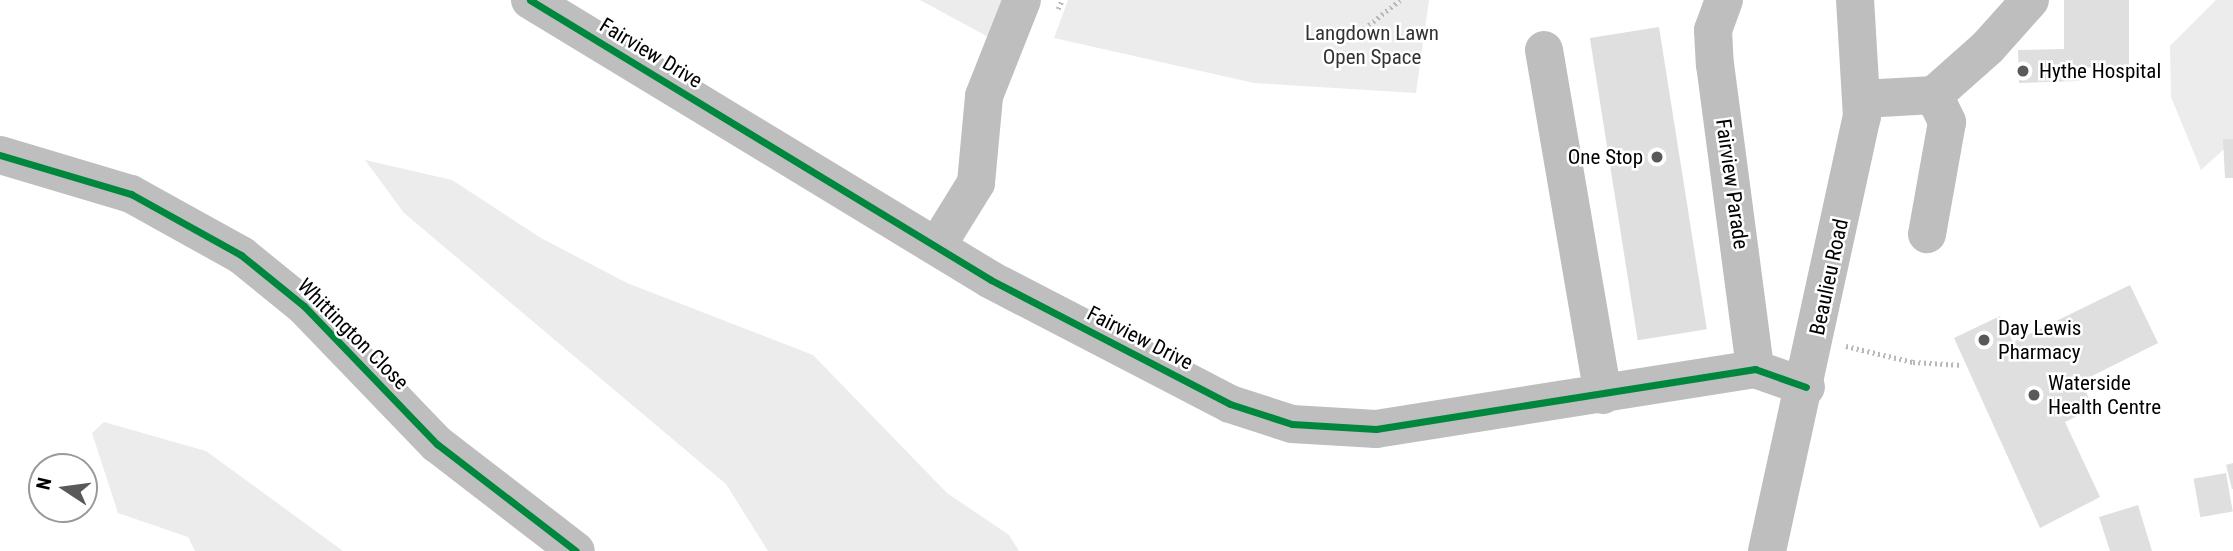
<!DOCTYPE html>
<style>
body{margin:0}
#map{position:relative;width:2233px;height:551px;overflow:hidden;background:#fff;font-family:"Roboto Condensed",sans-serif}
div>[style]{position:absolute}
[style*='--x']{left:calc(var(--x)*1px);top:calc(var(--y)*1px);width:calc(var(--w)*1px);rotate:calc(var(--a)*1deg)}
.green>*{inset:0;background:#ececec}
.building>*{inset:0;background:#dfdfdf;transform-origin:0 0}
.path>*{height:4.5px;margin-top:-2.25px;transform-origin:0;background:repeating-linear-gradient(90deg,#b9b9b9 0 2px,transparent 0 5.5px)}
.minor>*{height:38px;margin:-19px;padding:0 19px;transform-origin:19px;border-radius:19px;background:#bebebe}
.cycleway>*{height:7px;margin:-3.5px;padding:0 3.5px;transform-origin:3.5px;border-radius:3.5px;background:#00873e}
.dots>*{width:19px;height:19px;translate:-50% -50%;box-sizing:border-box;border:4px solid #fff;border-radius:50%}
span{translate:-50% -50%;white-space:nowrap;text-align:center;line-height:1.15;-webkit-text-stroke:5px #fff;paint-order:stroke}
.park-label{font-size:21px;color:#333}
.street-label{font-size:21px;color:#000}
.poi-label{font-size:21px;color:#000}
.left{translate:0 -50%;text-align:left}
.right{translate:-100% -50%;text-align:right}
.north{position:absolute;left:28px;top:453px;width:70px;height:70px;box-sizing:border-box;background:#fff;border:2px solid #999;border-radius:50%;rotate:283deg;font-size:19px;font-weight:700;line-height:28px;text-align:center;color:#000}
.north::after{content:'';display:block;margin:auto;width:24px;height:32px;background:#595959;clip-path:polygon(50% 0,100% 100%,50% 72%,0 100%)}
</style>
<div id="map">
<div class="green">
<i style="clip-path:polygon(920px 0,1010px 0,990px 38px)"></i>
<i style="clip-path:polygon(1068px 0,1429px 0,1416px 93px,1254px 83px,1054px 38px)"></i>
<i style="clip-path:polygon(2216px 0,2233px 0,2233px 141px,2201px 170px,2171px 97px,2170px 46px)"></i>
<i style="clip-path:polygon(365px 160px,452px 180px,541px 238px,627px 283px,813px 355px,947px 493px,1009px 535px,1019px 551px,768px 551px,726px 484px,404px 213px)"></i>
<i style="clip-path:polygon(104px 422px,206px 451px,343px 551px,195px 551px,188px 537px,118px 513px,92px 433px)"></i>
</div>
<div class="building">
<i style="clip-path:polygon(2064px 0,2129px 0,2129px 66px,2079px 68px,2079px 81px,2019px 83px,2018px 50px,2064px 49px)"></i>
<i style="left:1659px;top:27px;width:306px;height:70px;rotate:81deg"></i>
<i style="clip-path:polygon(2223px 139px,2233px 139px,2233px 178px,2225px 178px)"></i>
<i style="clip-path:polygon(2130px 285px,2158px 343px,2082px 381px,2093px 409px,2065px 422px,2100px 497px,2040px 528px,1954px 338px,2000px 316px,2013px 342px)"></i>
<i style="clip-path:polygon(2233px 463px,2233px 489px,2232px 489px,2226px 465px)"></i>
<i style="left:2226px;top:473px;width:39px;height:33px;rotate:80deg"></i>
<i style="clip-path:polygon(2138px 505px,2152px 551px,2110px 551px,2099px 517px)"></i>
</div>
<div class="path">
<i style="--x:1058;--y:9;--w:10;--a:-66"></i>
<i style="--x:1360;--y:32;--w:51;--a:-38.7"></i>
<i style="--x:1846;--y:346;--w:69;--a:13.4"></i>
<i style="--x:1913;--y:362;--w:49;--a:3.5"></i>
</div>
<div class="minor">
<i style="--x:530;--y:0;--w:539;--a:31.27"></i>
<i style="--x:991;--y:280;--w:269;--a:27.4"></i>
<i style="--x:1230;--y:404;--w:65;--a:17.9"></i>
<i style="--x:1292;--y:424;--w:84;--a:3.4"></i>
<i style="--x:1376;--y:429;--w:384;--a:-9"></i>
<i style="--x:1755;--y:369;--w:54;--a:19.4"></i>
<i style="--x:1724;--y:0;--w:32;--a:110"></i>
<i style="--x:1713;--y:30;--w:34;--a:87"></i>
<i style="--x:1715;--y:64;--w:308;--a:82.5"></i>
<i style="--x:1544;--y:50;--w:350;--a:80.3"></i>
<i style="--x:1934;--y:95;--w:72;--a:-41.6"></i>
<i style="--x:1988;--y:47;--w:63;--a:-48.2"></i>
<i style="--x:1862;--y:99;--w:72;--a:-3.2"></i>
<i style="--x:1934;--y:95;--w:30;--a:64"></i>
<i style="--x:1947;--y:122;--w:114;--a:100.1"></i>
<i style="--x:0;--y:155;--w:137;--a:16.6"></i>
<i style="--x:131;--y:194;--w:126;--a:29"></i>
<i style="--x:241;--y:255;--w:81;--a:39"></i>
<i style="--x:304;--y:306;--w:192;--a:46.1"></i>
<i style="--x:437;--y:444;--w:175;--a:37.6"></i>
<i style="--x:937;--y:246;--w:74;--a:-58.2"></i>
<i style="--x:976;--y:183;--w:87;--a:-84.7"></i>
<i style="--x:984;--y:96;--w:103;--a:-68.4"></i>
<i style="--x:1767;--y:551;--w:444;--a:-77.7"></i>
<i style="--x:1862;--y:117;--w:117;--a:-93.4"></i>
</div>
<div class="cycleway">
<i style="--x:530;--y:0;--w:539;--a:31.27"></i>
<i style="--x:991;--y:280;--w:269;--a:27.4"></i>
<i style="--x:1230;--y:404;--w:65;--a:17.9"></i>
<i style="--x:1292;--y:424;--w:84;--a:3.4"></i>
<i style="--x:1376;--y:429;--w:384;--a:-9"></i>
<i style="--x:1755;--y:369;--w:54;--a:19.4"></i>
<i style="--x:0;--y:155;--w:137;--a:16.6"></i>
<i style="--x:131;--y:194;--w:126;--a:29"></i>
<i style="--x:241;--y:255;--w:81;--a:39"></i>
<i style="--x:304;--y:306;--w:192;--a:46.1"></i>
<i style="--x:437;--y:444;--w:175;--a:37.6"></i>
</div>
<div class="dots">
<i style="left:2023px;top:71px;background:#595959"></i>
<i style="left:1657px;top:157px;background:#595959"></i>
<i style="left:1984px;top:340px;background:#595959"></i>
<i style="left:2034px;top:395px;background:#595959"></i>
</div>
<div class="park-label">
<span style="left:1372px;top:45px">Langdown Lawn<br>Open Space</span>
</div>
<div class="street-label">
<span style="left:651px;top:53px;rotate:31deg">Fairview Drive</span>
<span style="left:1732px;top:184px;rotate:82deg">Fairview Parade</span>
<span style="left:1829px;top:277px;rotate:-78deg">Beaulieu Road</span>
<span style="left:353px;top:334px;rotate:45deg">Whittington Close</span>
<span style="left:1140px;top:338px;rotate:27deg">Fairview Drive</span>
</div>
<div class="poi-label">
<span class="left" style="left:2039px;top:71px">Hythe Hospital</span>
<span class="right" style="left:1643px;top:157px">One Stop</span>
<span class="left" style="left:1998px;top:340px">Day Lewis<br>Pharmacy</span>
<span class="left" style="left:2048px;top:395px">Waterside<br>Health Centre</span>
</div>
<div class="north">N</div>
</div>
